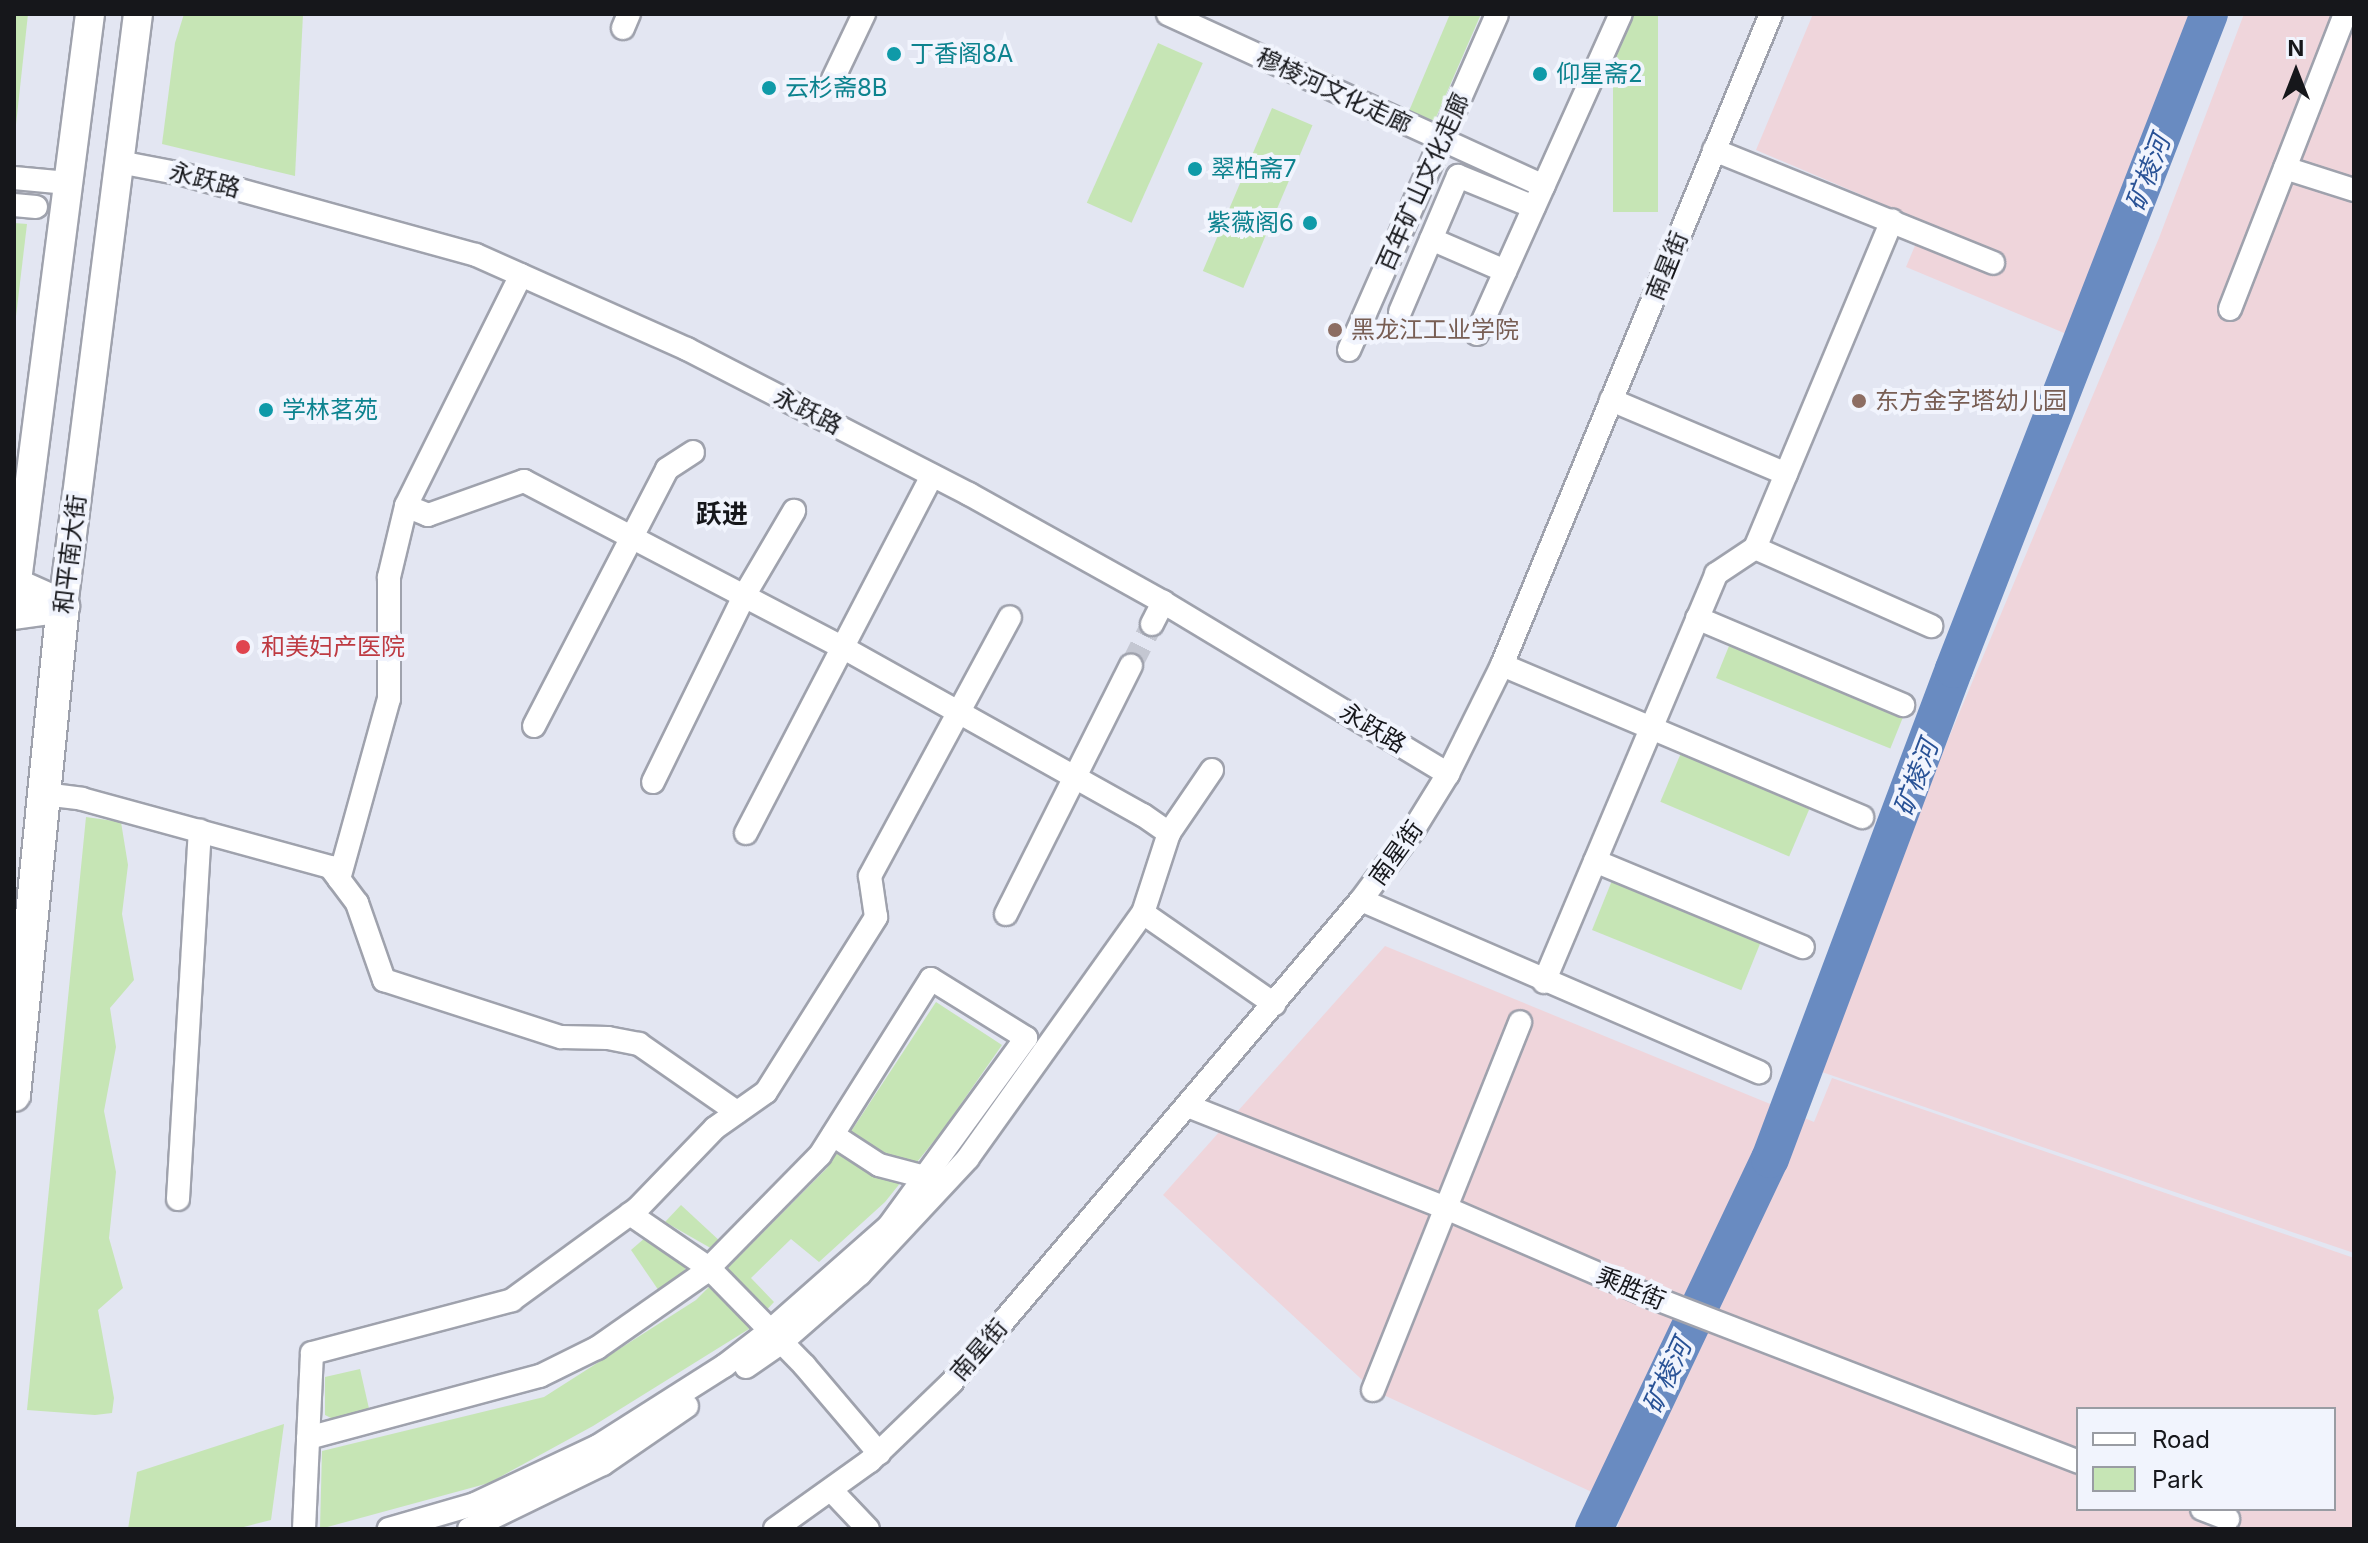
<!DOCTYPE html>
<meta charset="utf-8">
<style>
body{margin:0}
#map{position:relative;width:2368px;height:1543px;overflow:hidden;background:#e3e6f2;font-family:Inter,"Noto Sans SC",sans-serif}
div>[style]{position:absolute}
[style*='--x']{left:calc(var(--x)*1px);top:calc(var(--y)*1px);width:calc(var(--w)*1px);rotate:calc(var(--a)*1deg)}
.industrial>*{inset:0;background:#efd5db}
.green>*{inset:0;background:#c6e5b5;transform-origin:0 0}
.river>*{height:38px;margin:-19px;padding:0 19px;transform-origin:19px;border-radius:19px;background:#698bc1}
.minor-tunnel>*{height:22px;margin-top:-11px;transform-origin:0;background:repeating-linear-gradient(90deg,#c4c7d2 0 22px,transparent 0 33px)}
.roads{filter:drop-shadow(2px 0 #9fa2ad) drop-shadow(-2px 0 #9fa2ad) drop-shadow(0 2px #9fa2ad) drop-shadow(0 -2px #9fa2ad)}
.minor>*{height:22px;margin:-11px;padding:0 11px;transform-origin:11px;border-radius:11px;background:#fff}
.major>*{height:28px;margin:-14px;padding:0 14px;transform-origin:14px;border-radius:14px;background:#fff}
.highway>*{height:32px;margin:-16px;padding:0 16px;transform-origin:16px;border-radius:16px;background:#fff}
.dots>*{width:22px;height:22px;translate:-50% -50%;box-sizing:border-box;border:4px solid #f1f4fd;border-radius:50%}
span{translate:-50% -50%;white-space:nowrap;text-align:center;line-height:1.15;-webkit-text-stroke:8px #f1f4fd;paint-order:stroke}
.culture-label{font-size:24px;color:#0d838f}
.left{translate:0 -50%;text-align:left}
.right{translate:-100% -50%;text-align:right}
.street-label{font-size:24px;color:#16171b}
.education-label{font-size:24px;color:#785e54}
.health-label{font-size:24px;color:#be3a42}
.water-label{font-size:26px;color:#295296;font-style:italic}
.neighbourhood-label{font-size:26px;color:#16171b;font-weight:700}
.frame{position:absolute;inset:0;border:16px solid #16171b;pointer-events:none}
.legend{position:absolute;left:2076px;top:1407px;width:260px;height:104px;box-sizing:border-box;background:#f1f4fd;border:2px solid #999ca3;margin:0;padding:10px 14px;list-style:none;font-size:24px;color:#16171b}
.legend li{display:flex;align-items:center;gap:16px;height:40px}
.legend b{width:40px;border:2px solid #999ca3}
.north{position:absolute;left:2256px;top:32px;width:80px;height:80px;-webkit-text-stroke:6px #f1f4fd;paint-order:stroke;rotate:0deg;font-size:22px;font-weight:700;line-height:32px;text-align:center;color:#16171b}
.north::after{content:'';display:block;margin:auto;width:28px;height:36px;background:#16171b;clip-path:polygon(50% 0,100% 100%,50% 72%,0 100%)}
</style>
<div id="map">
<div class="industrial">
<i style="clip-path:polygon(1813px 14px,2195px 14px,2123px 220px,2076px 338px,1906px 267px,1925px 222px,1756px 150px)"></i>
<i style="clip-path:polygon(2244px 14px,2354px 14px,2354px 1253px,1810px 1068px,2159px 238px)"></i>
<i style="clip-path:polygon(evenodd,1385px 946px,1814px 1122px,1832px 1078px,2354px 1258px,2354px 1529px,1617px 1529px,1624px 1507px,1373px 1390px,1163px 1195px,1385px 946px,2078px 1409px,2334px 1409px,2334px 1509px,2078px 1509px,2078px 1409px)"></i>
</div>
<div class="green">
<i style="clip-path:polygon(14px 14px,28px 14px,14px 143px)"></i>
<i style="clip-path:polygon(184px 14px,303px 14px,295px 176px,162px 144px,175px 43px)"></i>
<i style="clip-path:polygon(1450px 14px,1481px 14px,1434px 122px,1409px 111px)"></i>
<i style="left:1613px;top:14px;width:45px;height:198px"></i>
<i style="left:1158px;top:43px;width:49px;height:175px;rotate:24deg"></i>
<i style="left:1272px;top:108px;width:44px;height:177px;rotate:23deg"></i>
<i style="clip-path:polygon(14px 223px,27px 224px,14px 333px)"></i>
<i style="left:1731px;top:641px;width:188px;height:40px;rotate:22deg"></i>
<i style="left:1681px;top:753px;width:140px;height:53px;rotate:23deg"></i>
<i style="clip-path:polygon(86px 817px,121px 822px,128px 865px,122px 914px,134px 980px,110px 1008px,116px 1047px,104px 1111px,116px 1172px,109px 1238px,123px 1288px,98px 1310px,114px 1398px,112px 1413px,95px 1415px,27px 1410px)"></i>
<i style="left:1613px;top:878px;width:161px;height:56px;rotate:22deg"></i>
<i style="clip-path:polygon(936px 1002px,1002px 1045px,942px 1131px,885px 1202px,819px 1262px,791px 1239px,751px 1278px,774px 1302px,749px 1329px,593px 1426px,489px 1483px,320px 1529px,322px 1451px,544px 1397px,696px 1300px,827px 1168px)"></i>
<i style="clip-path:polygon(681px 1205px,722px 1243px,714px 1250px,665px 1222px)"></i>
<i style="clip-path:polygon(646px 1237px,686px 1261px,684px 1276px,659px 1291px,631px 1250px)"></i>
<i style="clip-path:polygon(360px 1369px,370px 1413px,337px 1421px,325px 1415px,325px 1377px)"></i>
<i style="clip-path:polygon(284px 1424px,271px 1520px,236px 1529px,128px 1529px,137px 1472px)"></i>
</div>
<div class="river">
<i style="--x:1594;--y:1529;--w:410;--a:-64.6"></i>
<i style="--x:1770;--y:1159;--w:523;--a:-69.42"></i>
<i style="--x:1954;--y:669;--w:703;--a:-68.73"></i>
</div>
<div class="minor-tunnel">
<i style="--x:1131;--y:666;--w:47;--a:-63.4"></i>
</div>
<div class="roads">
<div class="minor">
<i style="--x:1168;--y:14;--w:413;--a:24.6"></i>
<i style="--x:623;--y:28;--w:15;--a:-67"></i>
<i style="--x:833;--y:79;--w:72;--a:-64.5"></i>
<i style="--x:1714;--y:150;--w:301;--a:22"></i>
<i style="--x:119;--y:162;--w:64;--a:10.8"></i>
<i style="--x:182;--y:174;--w:305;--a:15.4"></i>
<i style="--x:476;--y:255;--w:231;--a:24"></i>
<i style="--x:687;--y:349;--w:317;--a:27.2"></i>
<i style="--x:969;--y:494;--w:222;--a:29.1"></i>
<i style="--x:1163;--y:602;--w:333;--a:31.1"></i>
<i style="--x:2285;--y:168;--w:72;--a:17.7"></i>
<i style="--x:14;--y:178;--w:54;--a:5.3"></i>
<i style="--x:14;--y:205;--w:22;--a:5"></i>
<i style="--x:1431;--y:239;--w:81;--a:23.4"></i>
<i style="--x:521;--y:275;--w:258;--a:116.5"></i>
<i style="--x:406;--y:506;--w:24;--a:22"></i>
<i style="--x:428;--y:515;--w:102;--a:-19.5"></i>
<i style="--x:524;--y:481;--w:359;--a:27.6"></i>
<i style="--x:842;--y:647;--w:345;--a:29.2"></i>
<i style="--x:1143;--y:815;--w:32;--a:35"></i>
<i style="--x:2230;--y:309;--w:317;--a:-68.7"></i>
<i style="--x:1400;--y:312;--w:148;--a:-66.9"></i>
<i style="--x:1458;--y:176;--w:82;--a:22.2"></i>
<i style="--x:1477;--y:334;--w:351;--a:-65.8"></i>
<i style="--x:1349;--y:350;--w:367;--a:-66.2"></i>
<i style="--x:1611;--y:400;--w:190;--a:22.9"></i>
<i style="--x:1755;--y:548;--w:193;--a:23.9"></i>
<i style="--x:1697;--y:618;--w:224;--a:22.9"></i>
<i style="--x:1152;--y:624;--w:25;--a:-63"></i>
<i style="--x:1502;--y:665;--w:391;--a:22.9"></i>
<i style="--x:534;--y:726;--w:289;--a:-62.6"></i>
<i style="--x:667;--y:469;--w:31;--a:-33"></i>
<i style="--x:1212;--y:770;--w:76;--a:124.3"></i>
<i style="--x:1169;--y:833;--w:84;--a:108"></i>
<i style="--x:1143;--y:913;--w:160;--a:34.8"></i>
<i style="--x:653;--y:782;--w:207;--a:-63.9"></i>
<i style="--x:744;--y:596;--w:99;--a:-59.5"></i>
<i style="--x:44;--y:794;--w:38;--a:7"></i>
<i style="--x:82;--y:799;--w:257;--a:15.3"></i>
<i style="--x:330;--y:867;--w:45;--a:53.1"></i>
<i style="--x:357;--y:903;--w:82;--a:70.7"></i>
<i style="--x:384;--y:980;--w:186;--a:17.9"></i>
<i style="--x:561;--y:1037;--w:47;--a:1.2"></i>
<i style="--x:608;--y:1038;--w:32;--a:11"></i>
<i style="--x:639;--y:1044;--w:119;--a:34.8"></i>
<i style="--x:746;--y:833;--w:403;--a:-62.5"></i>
<i style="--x:1595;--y:861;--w:225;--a:22.5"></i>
<i style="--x:339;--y:879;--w:187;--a:-74.5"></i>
<i style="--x:389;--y:699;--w:122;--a:-90"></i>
<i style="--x:389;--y:577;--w:73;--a:-76.5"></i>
<i style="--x:1361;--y:900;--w:434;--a:23.4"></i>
<i style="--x:1006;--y:914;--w:278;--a:-63.3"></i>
<i style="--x:1544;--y:982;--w:443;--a:-67.1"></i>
<i style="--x:1716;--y:574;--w:47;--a:-33.7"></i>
<i style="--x:1755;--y:548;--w:355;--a:-67.3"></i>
<i style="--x:1188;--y:1106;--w:277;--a:21.6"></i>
<i style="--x:1446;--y:1208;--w:227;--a:23.4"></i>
<i style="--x:1654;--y:1298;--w:455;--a:21.1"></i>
<i style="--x:833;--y:1135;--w:55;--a:33.1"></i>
<i style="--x:879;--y:1165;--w:48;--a:14.6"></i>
<i style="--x:178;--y:1199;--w:369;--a:-86.6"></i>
<i style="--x:630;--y:1214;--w:96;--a:34.4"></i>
<i style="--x:709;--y:1268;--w:136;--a:45.6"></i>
<i style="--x:804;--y:1365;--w:116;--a:49.6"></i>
<i style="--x:746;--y:1367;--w:44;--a:-34.8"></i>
<i style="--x:782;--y:1342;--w:103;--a:-41.1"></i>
<i style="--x:860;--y:1274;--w:158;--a:-47"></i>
<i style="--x:968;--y:1158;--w:301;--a:-54.5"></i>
<i style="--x:1373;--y:1390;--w:396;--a:-68.2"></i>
<i style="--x:308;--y:1438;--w:240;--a:-15"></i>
<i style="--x:540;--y:1376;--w:64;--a:-26.2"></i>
<i style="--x:597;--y:1348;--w:131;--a:-35"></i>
<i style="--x:704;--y:1273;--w:165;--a:-45.5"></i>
<i style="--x:820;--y:1155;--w:208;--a:-57.8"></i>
<i style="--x:931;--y:979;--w:112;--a:31.8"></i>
<i style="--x:1026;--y:1038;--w:233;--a:126.1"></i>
<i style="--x:889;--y:1226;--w:157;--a:138.6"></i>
<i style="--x:771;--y:1330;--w:59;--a:142.5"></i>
<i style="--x:724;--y:1366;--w:149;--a:147.6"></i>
<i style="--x:598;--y:1446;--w:136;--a:154.8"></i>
<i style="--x:475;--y:1504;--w:90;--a:163.8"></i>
<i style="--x:832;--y:1491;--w:52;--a:46.5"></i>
<i style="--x:2202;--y:1509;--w:28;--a:21"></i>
<i style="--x:304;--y:1529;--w:176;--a:-87.4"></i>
<i style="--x:312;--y:1353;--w:207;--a:-14.8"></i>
<i style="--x:512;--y:1300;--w:155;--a:-36.1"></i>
<i style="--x:637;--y:1209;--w:112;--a:-46.1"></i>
<i style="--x:715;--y:1128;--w:62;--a:-35.2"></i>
<i style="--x:766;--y:1092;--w:207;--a:-57.8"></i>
<i style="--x:876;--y:917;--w:41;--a:-98.3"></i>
<i style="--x:870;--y:876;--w:294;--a:-61.6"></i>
<i style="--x:469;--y:1529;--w:149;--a:-25.9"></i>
<i style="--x:603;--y:1464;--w:102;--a:-34.6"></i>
<i style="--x:775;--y:1529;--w:117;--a:-35.6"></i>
<i style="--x:870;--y:1461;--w:112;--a:-43.9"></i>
<i style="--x:951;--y:1383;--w:634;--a:-49.67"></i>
<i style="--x:1361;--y:900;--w:89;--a:-53.3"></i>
<i style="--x:1414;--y:829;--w:65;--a:-58.3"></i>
<i style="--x:1448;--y:774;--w:122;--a:-63.6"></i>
<i style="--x:1502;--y:665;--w:704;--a:-67.55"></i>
</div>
<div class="major">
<i style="--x:14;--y:604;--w:595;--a:-82.66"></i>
<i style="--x:63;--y:606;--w:597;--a:-82.78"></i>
</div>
<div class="highway">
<i style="--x:14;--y:584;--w:54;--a:24.2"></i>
<i style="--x:14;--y:613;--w:49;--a:-8.1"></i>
<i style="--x:14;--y:1095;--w:491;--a:-84.3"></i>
</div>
</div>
<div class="dots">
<i style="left:894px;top:54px;background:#0f9aa8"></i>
<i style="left:1540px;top:74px;background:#0f9aa8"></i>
<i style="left:769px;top:88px;background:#0f9aa8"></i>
<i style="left:1195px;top:169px;background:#0f9aa8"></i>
<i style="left:1310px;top:223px;background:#0f9aa8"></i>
<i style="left:1335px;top:330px;background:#8d6e63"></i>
<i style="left:1859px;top:401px;background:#8d6e63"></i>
<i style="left:266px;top:410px;background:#0f9aa8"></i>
<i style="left:243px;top:647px;background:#e0444e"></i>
</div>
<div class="culture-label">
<span class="left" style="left:910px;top:54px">丁香阁8A</span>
<span class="left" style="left:1556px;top:74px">仰星斋2</span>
<span class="left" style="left:785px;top:88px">云杉斋8B</span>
<span class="left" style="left:1211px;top:169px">翠柏斋7</span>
<span class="right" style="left:1294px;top:223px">紫薇阁6</span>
<span class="left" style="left:282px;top:410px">学林茗苑</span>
</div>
<div class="street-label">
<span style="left:1334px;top:91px;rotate:25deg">穆棱河文化走廊</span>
<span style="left:205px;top:180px;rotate:15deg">永跃路</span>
<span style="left:1423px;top:182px;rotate:-66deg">百年矿山文化走廊</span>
<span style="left:1667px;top:266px;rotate:-68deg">南星街</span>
<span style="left:808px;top:411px;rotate:27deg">永跃路</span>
<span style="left:70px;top:554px;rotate:-83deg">和平南大街</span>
<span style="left:1373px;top:728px;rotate:31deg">永跃路</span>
<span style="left:1396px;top:853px;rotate:-54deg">南星街</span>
<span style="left:1631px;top:1288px;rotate:23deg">乘胜街</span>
<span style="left:979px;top:1350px;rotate:-49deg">南星街</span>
</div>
<div class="education-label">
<span class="left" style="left:1351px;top:330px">黑龙江工业学院</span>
<span class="left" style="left:1875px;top:401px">东方金字塔幼儿园</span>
</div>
<div class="health-label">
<span class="left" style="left:261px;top:647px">和美妇产医院</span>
</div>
<div class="water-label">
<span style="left:2148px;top:173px;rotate:-69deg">矿棱河</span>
<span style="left:1916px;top:778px;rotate:-69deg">矿棱河</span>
<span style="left:1667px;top:1376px;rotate:-65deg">矿棱河</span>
</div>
<div class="neighbourhood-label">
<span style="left:722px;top:514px">跃进</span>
</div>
<div class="frame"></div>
<ul class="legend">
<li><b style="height:10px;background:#fff"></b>Road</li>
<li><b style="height:22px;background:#c6e5b5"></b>Park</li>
</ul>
<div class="north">N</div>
</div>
